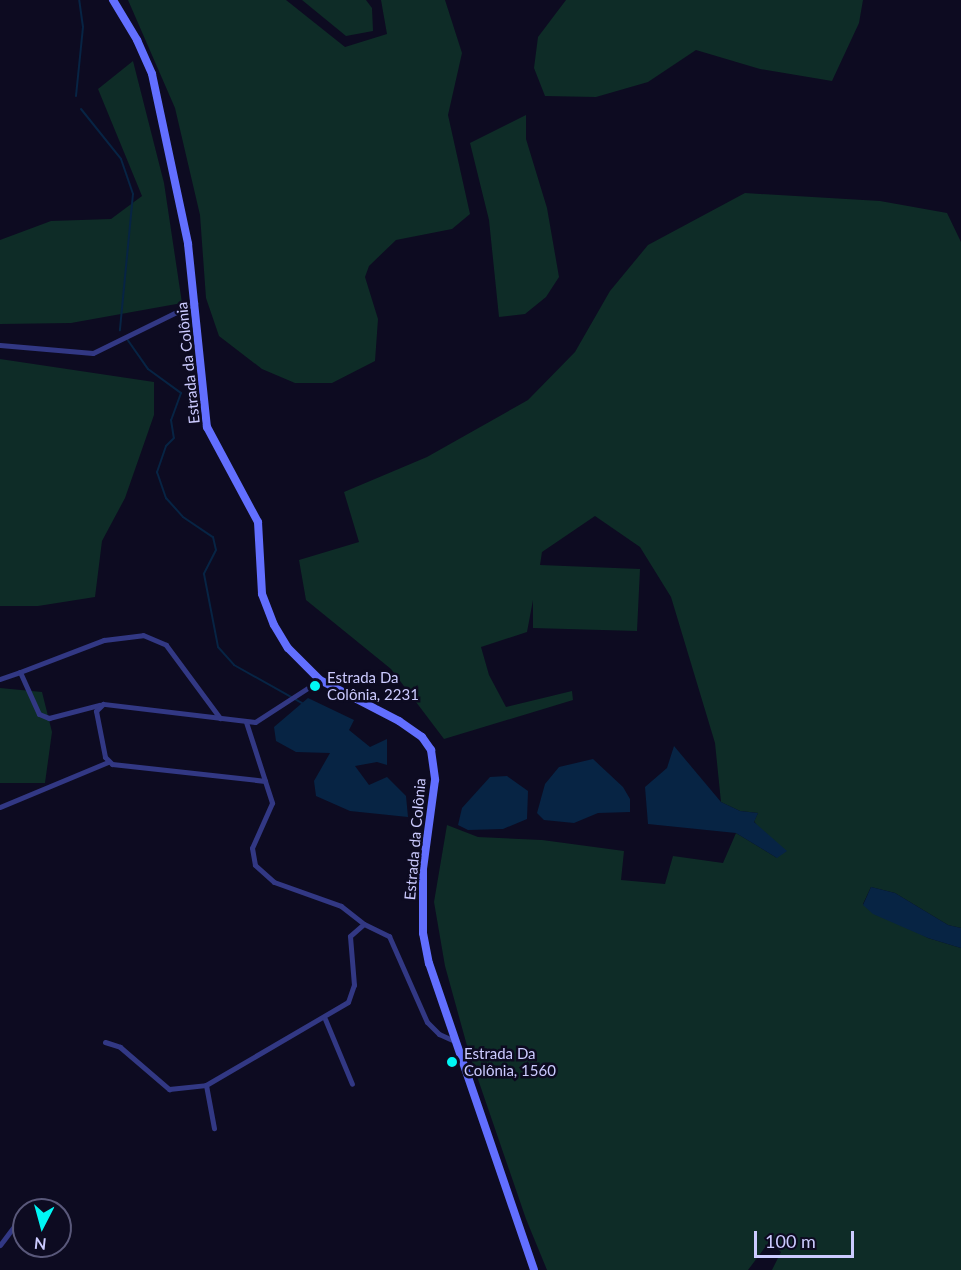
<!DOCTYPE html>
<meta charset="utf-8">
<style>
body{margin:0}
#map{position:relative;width:961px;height:1270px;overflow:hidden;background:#0d0b21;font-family:Lato,sans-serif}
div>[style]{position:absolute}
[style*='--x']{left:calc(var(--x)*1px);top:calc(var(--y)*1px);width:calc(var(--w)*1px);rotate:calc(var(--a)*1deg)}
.green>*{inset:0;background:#0e2c27}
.water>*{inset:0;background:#072444}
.stream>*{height:2px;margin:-1px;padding:0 1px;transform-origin:1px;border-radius:1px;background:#072444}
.street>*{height:5px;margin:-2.5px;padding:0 2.5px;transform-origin:2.5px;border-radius:2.5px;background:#323884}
.secondary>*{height:8px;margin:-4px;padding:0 4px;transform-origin:4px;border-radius:4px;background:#626fff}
.dots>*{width:16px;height:16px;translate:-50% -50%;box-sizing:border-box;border:3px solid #0d0b21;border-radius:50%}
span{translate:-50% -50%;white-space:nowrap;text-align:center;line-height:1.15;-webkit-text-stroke:5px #0d0b21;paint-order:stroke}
.street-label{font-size:15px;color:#cccbff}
.poi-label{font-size:15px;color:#cccbff}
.left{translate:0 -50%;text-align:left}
.north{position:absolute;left:12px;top:1198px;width:60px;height:60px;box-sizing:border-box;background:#0d0b21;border:2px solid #59587a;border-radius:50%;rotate:186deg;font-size:16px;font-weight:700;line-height:24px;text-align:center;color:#cccbff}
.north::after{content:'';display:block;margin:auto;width:21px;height:27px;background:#00f6f5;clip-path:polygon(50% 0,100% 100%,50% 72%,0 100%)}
.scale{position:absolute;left:754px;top:1231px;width:100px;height:27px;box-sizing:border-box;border:3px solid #cccbff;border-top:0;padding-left:8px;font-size:18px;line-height:21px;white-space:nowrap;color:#cccbff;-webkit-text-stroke:4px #0d0b21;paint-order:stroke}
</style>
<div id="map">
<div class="green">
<i style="clip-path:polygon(128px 0,286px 0,345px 47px,387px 34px,381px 0,445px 0,462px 53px,448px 115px,470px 214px,452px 229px,396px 240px,369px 266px,365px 277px,378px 319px,375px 361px,332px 383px,295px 383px,262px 369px,219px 336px,206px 298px,200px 215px,175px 108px)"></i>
<i style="clip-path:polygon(302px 0,366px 0,372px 8px,373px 31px,346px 36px)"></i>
<i style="clip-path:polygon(566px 0,863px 0,859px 23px,832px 81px,760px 69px,696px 50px,648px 82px,596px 97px,545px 96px,534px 68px,538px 37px)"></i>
<i style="clip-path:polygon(133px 61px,164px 183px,182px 303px,71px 323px,0 324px,0 240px,51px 221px,111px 219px,142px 196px,98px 89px)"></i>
<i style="clip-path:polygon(526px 115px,526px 139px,547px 208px,559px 277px,546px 297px,525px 314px,499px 317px,489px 220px,470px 143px)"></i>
<i style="clip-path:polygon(745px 193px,880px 201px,947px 213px,961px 242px,961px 928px,948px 925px,895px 893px,871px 887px,863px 904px,928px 938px,961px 948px,961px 1270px,772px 1270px,781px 1252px,769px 1242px,748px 1270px,547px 1270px,526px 1219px,469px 1053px,445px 966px,434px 902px,447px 825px,478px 837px,542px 840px,624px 851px,621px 880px,665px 884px,673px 856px,723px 863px,736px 833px,777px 858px,754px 821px,758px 813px,740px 811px,721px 802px,715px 743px,671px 597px,640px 547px,595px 516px,542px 552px,540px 565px,640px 569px,637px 631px,533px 628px,533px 600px,527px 632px,481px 647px,489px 675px,506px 707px,572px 691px,573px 700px,444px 739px,391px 669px,306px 600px,299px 560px,359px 542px,344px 492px,427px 457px,528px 400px,575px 352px,610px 291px,648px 245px)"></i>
<i style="clip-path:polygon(0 359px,154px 382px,154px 415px,125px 498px,102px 541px,95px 597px,38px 606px,0 606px)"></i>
<i style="clip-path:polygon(0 688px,42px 692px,52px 732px,45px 783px,0 783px)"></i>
</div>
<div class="water">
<i style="clip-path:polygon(308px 698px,354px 720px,349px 730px,370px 747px,387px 739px,387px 765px,377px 762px,355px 766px,369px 785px,387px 777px,406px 796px,408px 817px,350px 811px,316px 796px,314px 781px,330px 753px,296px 752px,276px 741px,274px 727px)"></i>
<i style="clip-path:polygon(674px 746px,721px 802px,740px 811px,758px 813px,754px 822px,787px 851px,777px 858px,736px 833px,648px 824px,645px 787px,667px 768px)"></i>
<i style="clip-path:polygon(593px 759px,623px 787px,630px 799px,630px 812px,598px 813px,574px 823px,544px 820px,537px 813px,545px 784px,559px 767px)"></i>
<i style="clip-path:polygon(507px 776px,528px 791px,527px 819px,503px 829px,468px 830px,458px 825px,462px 808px,490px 777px)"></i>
<i style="clip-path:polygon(871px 887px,895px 893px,948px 925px,961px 928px,961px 948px,928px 938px,873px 914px,863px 905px)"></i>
</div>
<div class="stream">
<i style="--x:76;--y:96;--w:69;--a:-84.2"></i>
<i style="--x:83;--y:27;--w:27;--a:-98"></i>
<i style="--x:81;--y:109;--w:64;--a:51.3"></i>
<i style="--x:121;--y:159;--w:37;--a:71"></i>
<i style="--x:133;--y:194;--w:137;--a:95.5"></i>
<i style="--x:127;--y:339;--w:37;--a:55"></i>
<i style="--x:148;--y:369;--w:41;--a:36"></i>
<i style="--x:181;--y:393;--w:29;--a:110"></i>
<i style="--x:171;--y:420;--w:18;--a:81"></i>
<i style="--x:174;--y:438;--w:11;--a:135"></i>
<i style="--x:166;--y:446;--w:28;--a:109"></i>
<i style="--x:157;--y:472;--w:28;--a:71"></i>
<i style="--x:166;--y:498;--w:25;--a:48"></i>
<i style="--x:183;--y:517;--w:36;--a:34"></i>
<i style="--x:213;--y:537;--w:13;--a:77"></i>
<i style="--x:216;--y:550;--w:27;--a:117"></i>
<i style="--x:204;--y:574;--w:74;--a:79.1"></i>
<i style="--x:218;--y:647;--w:24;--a:48"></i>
<i style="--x:234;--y:665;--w:78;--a:29.2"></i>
</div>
<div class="street">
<i style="--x:0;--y:345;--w:93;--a:4.9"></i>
<i style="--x:93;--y:353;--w:114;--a:-26.1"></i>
<i style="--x:20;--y:672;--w:90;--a:-20.9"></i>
<i style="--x:104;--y:640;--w:39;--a:-7"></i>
<i style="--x:143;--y:635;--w:25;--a:23"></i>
<i style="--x:166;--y:645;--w:91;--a:53.5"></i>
<i style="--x:0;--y:679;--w:21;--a:-19"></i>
<i style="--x:20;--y:672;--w:46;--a:65.7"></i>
<i style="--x:39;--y:714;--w:11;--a:22"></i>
<i style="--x:49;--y:718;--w:52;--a:-14.6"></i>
<i style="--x:320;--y:680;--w:77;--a:147.1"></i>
<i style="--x:255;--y:722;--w:153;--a:-173.2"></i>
<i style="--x:103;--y:704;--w:10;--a:135"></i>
<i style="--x:96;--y:711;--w:47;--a:78.9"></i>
<i style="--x:105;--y:757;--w:10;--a:45"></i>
<i style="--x:112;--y:764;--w:154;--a:6.3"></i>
<i style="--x:265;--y:781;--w:23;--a:72"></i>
<i style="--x:272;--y:803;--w:49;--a:114"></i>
<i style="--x:252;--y:848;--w:17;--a:80"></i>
<i style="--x:255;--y:865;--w:25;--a:42"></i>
<i style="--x:274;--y:882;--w:71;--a:19.7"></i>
<i style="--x:341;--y:906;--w:29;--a:38"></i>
<i style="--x:246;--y:722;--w:62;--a:72.1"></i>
<i style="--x:0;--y:807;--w:117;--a:-22.6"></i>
<i style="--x:325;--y:1019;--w:70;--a:67.4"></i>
<i style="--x:105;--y:1042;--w:16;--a:18"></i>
<i style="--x:120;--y:1047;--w:65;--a:40.6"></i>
<i style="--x:169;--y:1089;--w:37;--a:-6"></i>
<i style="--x:206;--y:1085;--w:164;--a:-30.3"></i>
<i style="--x:348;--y:1002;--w:18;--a:-71"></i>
<i style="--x:354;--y:985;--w:49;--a:-94.7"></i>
<i style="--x:350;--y:936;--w:18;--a:-41"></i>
<i style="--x:364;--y:924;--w:28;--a:26"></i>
<i style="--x:389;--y:936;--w:94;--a:66.2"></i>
<i style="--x:427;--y:1022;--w:17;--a:45"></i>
<i style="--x:439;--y:1034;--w:17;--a:24"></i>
<i style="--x:206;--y:1085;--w:44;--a:79.5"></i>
<i style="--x:0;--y:1245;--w:25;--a:-53"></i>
</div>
<div class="secondary">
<i style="--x:113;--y:0;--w:47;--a:59"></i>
<i style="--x:137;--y:40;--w:37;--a:66"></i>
<i style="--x:152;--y:74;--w:174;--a:78"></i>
<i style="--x:188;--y:244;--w:184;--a:84.1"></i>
<i style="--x:207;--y:427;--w:108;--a:61.8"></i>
<i style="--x:258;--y:522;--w:72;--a:86.8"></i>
<i style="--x:262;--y:594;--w:33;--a:69"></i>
<i style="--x:274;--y:625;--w:27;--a:59"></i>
<i style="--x:288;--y:648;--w:45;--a:45"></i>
<i style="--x:320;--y:680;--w:89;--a:27.4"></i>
<i style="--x:399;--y:721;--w:28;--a:35"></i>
<i style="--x:422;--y:737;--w:16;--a:55"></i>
<i style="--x:431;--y:750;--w:30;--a:82"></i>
<i style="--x:435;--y:780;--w:90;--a:97.7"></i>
<i style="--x:423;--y:869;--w:64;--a:90"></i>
<i style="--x:423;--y:933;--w:31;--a:79"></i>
<i style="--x:429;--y:963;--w:324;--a:71.1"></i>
</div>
<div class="dots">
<i style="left:315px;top:686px;background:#00f6f5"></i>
<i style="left:452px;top:1062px;background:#00f6f5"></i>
</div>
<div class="street-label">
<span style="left:188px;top:363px;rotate:-96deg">Estrada da Colônia</span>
<span style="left:415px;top:839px;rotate:-85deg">Estrada da Colônia</span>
</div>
<div class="poi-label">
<span class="left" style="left:327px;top:686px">Estrada Da<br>Colônia, 2231</span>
<span class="left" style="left:464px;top:1062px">Estrada Da<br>Colônia, 1560</span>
</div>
<div class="north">N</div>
<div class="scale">100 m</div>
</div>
